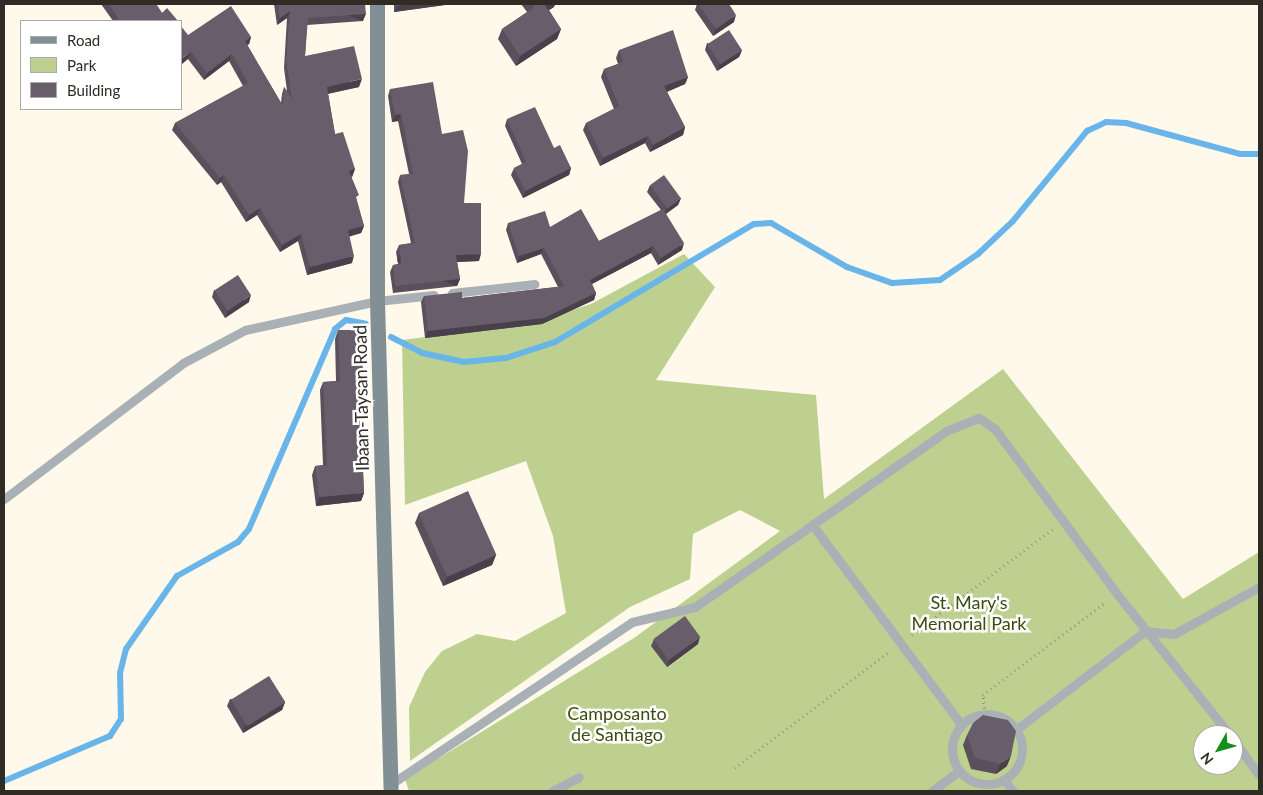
<!DOCTYPE html>
<style>
body{margin:0}
#map{position:relative;width:1263px;height:795px;overflow:hidden;background:#fff9eb;font-family:Lato,sans-serif}
div>[style]{position:absolute}
[style*='--x']{left:calc(var(--x)*1px);top:calc(var(--y)*1px);width:calc(var(--w)*1px);rotate:calc(var(--a)*1deg)}
.green>*{inset:0;background:#bed08f}
.stream>*{height:6px;margin:-3px;padding:0 3px;transform-origin:3px;border-radius:3px;background:#69b5e9}
.path>*{height:3px;margin-top:-1.5px;transform-origin:0;background:repeating-linear-gradient(90deg,#8e8a80 0 1px,transparent 0 5px)}
.service>*{height:9px;margin:-4.5px;padding:0 4.5px;transform-origin:4.5px;border-radius:4.5px;background:#a9b1b6}
.service>.ring{margin:-4.5px;padding:0;box-sizing:content-box;background:none;border:9px solid #a9b1b6;border-radius:50%}
.secondary>*{height:15px;margin:-7.5px;padding:0 7.5px;transform-origin:7.5px;border-radius:7.5px;background:#828f95}
.wall>*{inset:0;background:#59505c}
.shaded-wall>*{inset:0;background:#48414b;transform-origin:0 0}
.building>*{inset:0;background:#675d6b;transform-origin:0 0}
span{translate:-50% -50%;white-space:nowrap;text-align:center;line-height:1.15;-webkit-text-stroke:5px #fff;paint-order:stroke}
.street-label{font-size:18px;color:#2f2c26}
.park-label{font-size:18px;color:#3d4a0f}
.frame{position:absolute;inset:0;border:5px solid #2f2c26;pointer-events:none}
.legend{position:absolute;left:20px;top:20px;width:162px;height:90px;box-sizing:border-box;background:#fff;border:1px solid #acaba8;margin:0;padding:6px 9px;list-style:none;font-size:15px;color:#2f2c26}
.legend li{display:flex;align-items:center;gap:10px;height:25px}
.legend b{width:25px;border:1px solid #acaba8}
.north{position:absolute;left:1193px;top:725px;width:50px;height:50px;box-sizing:border-box;background:#fff;border:1px solid #acaba8;border-radius:50%;rotate:232deg;font-size:14px;font-weight:700;line-height:20px;text-align:center;color:#2f2c26}
.north::after{content:'';display:block;margin:auto;width:18px;height:22px;background:#158f1c;clip-path:polygon(50% 0,100% 100%,50% 72%,0 100%)}
</style>
<div id="map">
<div class="green">
<i style="clip-path:polygon(evenodd,684px 254px,715px 287px,656px 380px,816px 395px,824px 499px,1003px 369px,1183px 599px,1259px 552px,1259px 791px,409px 791px,405px 779px,634px 638px,780px 531px,740px 510px,693px 534px,690px 579px,630px 607px,410px 761px,409px 707px,425px 672px,442px 651px,477px 634px,515px 641px,566px 613px,553px 536px,526px 461px,405px 505px,402px 340px,528px 324px,591px 304px,684px 254px,1203px 735px,1233px 735px,1233px 765px,1203px 765px,1203px 735px)"></i>
</div>
<div class="stream">
<i style="--x:391;--y:337;--w:35;--a:27"></i>
<i style="--x:422;--y:353;--w:43;--a:12.1"></i>
<i style="--x:464;--y:362;--w:42;--a:-5.4"></i>
<i style="--x:506;--y:358;--w:52;--a:-18.1"></i>
<i style="--x:555;--y:342;--w:231;--a:-30.7"></i>
<i style="--x:754;--y:224;--w:17;--a:-3"></i>
<i style="--x:771;--y:223;--w:88;--a:30.1"></i>
<i style="--x:847;--y:267;--w:48;--a:19.6"></i>
<i style="--x:892;--y:283;--w:48;--a:-3.6"></i>
<i style="--x:940;--y:280;--w:46;--a:-34.4"></i>
<i style="--x:978;--y:254;--w:48;--a:-43.3"></i>
<i style="--x:1013;--y:221;--w:117;--a:-50.6"></i>
<i style="--x:1087;--y:131;--w:21;--a:-25"></i>
<i style="--x:1106;--y:122;--w:20;--a:3"></i>
<i style="--x:1126;--y:123;--w:118;--a:15.2"></i>
<i style="--x:1240;--y:154;--w:19;--a:0"></i>
<i style="--x:4;--y:781;--w:115;--a:-23"></i>
<i style="--x:110;--y:736;--w:20;--a:-57"></i>
<i style="--x:121;--y:719;--w:46;--a:-91.2"></i>
<i style="--x:120;--y:673;--w:25;--a:-76"></i>
<i style="--x:126;--y:649;--w:89;--a:-55.1"></i>
<i style="--x:177;--y:576;--w:70;--a:-29.1"></i>
<i style="--x:238;--y:542;--w:17;--a:-50"></i>
<i style="--x:249;--y:529;--w:218;--a:-66.7"></i>
<i style="--x:335;--y:329;--w:14;--a:-39"></i>
<i style="--x:346;--y:320;--w:20;--a:11"></i>
</div>
<div class="path">
<i style="--x:912;--y:635;--w:176;--a:-36.9"></i>
<i style="--x:985;--y:713;--w:18;--a:-96"></i>
<i style="--x:983;--y:695;--w:154;--a:-37.1"></i>
<i style="--x:735;--y:768;--w:193;--a:-37"></i>
</div>
<div class="service">
<i style="--x:452;--y:293;--w:83;--a:-6.2"></i>
<i style="--x:4;--y:499;--w:225;--a:-37.2"></i>
<i style="--x:183;--y:363;--w:70;--a:-28"></i>
<i style="--x:245;--y:330;--w:135;--a:-12.4"></i>
<i style="--x:377;--y:301;--w:57;--a:-6"></i>
<i style="--x:814;--y:527;--w:246;--a:53.3"></i>
<i class="ring" style="left:952px;top:714px;width:61px;height:61px"></i>
<i style="--x:1017;--y:729;--w:161;--a:-37.4"></i>
<i style="--x:1145;--y:631;--w:29;--a:6"></i>
<i style="--x:1174;--y:634;--w:97;--a:-28.9"></i>
<i style="--x:1233;--y:739;--w:44;--a:54.2"></i>
<i style="--x:1005;--y:781;--w:13;--a:51"></i>
<i style="--x:391;--y:784;--w:290;--a:-33.9"></i>
<i style="--x:632;--y:622;--w:65;--a:-13.4"></i>
<i style="--x:695;--y:607;--w:307;--a:-35"></i>
<i style="--x:946;--y:431;--w:35;--a:-22"></i>
<i style="--x:979;--y:418;--w:19;--a:35"></i>
<i style="--x:995;--y:429;--w:205;--a:53.5"></i>
<i style="--x:1117;--y:594;--w:181;--a:51.3"></i>
<i style="--x:552;--y:791;--w:30;--a:-27"></i>
<i style="--x:932;--y:791;--w:34;--a:-37"></i>
</div>
<div class="secondary">
<i style="--x:377;--y:4;--w:297;--a:90"></i>
<i style="--x:377;--y:301;--w:490;--a:88.4"></i>
</div>
<div class="wall">
<i style="clip-path:polygon(101px 4px,156px 4px,162px 13px,178px 21px,113px 21px)"></i>
<i style="clip-path:polygon(274px 4px,365px 4px,363px 21px,307px 25px,305px 56px,359px 87px,328px 94px,335px 134px,355px 169px,352px 177px,351px 177px,357px 202px,364px 226px,361px 233px,349px 236px,352px 263px,307px 275px,298px 241px,280px 252px,257px 215px,246px 222px,221px 182px,217px 185px,172px 130px,175px 123px,243px 86px,229px 61px,204px 80px,188px 59px,188px 35px,251px 37px,249px 44px,247px 45px,281px 103px,282px 94px,284px 87px,287px 91px,284px 68px,287px 18px,277px 25px)"></i>
<i style="clip-path:polygon(394px 4px,452px 4px,394px 12px)"></i>
<i style="clip-path:polygon(521px 4px,555px 4px,554px 7px,549px 10px,561px 29px,557px 39px,516px 66px,498px 39px,502px 29px,527px 12px)"></i>
<i style="clip-path:polygon(697px 4px,729px 4px,734px 22px,713px 36px,695px 10px)"></i>
<i style="clip-path:polygon(707px 43px,742px 50px,739px 57px,717px 71px,705px 50px)"></i>
<i style="clip-path:polygon(619px 50px,688px 77px,685px 84px,667px 92px,685px 127px,683px 135px,650px 152px,645px 143px,600px 166px,583px 130px,586px 123px,614px 109px,601px 77px,604px 69px,618px 64px,616px 58px)"></i>
<i style="clip-path:polygon(390px 89px,442px 134px,464px 203px,479px 261px,457px 262px,460px 279px,457px 286px,393px 293px,390px 272px,393px 265px,398px 264px,396px 252px,399px 245px,411px 243px,398px 182px,400px 175px,409px 174px,398px 121px,392px 122px,388px 96px)"></i>
<i style="clip-path:polygon(507px 119px,554px 148px,571px 168px,569px 175px,523px 198px,511px 175px,514px 168px,522px 164px,505px 126px)"></i>
<i style="clip-path:polygon(650px 185px,681px 198px,678px 205px,666px 214px,682px 250px,658px 265px,651px 253px,592px 284px,596px 293px,594px 300px,542px 324px,425px 338px,421px 302px,424px 296px,462px 298px,558px 287px,541px 254px,517px 263px,506px 230px,508px 223px,550px 227px,599px 241px,661px 210px,647px 192px)"></i>
<i style="clip-path:polygon(214px 290px,249px 302px,225px 318px,212px 297px)"></i>
<i style="clip-path:polygon(338px 330px,360px 384px,359px 384px,364px 493px,361px 501px,316px 506px,312px 475px,315px 466px,323px 465px,320px 390px,323px 382px,336px 381px,335px 339px)"></i>
<i style="clip-path:polygon(419px 513px,496px 555px,492px 565px,443px 586px,415px 523px)"></i>
<i style="clip-path:polygon(654px 639px,698px 644px,667px 667px,651px 646px)"></i>
<i style="clip-path:polygon(230px 699px,285px 702px,282px 710px,243px 733px,227px 706px)"></i>
<i style="clip-path:polygon(967px 735px,1007px 766px,996px 774px,971px 769px,963px 745px)"></i>
</div>
<div class="shaded-wall">
<i style="clip-path:polygon(410px 4px,452px 4px,394px 12px,397px 6px)"></i>
<i style="clip-path:polygon(547px 4px,555px 4px,554px 7px,541px 15px,545px 5px)"></i>
<i style="clip-path:polygon(290px 11px,287px 18px,277px 25px,280px 18px)"></i>
<i style="left:366px;top:14px;width:8px;height:58px;rotate:113deg"></i>
<i style="clip-path:polygon(736px 15px,734px 22px,713px 36px,716px 29px)"></i>
<i style="clip-path:polygon(561px 29px,557px 39px,516px 66px,520px 56px)"></i>
<i style="clip-path:polygon(251px 37px,249px 44px,242px 49px,245px 41px)"></i>
<i style="clip-path:polygon(742px 50px,739px 57px,717px 71px,720px 64px)"></i>
<i style="clip-path:polygon(191px 52px,188px 59px,181px 65px,181px 59px)"></i>
<i style="clip-path:polygon(232px 54px,229px 61px,204px 80px,207px 73px)"></i>
<i style="clip-path:polygon(688px 77px,685px 84px,661px 94px,664px 86px)"></i>
<i style="clip-path:polygon(362px 79px,359px 87px,325px 94px,327px 87px)"></i>
<i style="clip-path:polygon(401px 114px,398px 121px,392px 122px,395px 115px)"></i>
<i style="clip-path:polygon(685px 127px,683px 135px,650px 152px,653px 145px)"></i>
<i style="clip-path:polygon(648px 136px,645px 143px,600px 166px,603px 158px)"></i>
<i style="clip-path:polygon(571px 168px,569px 175px,523px 198px,525px 191px)"></i>
<i style="clip-path:polygon(355px 169px,352px 177px,346px 178px,349px 171px)"></i>
<i style="clip-path:polygon(224px 175px,221px 182px,217px 185px,220px 178px)"></i>
<i style="clip-path:polygon(681px 198px,678px 205px,664px 215px,667px 208px)"></i>
<i style="clip-path:polygon(260px 208px,257px 215px,246px 222px,249px 215px)"></i>
<i style="clip-path:polygon(364px 226px,361px 233px,345px 238px,348px 230px)"></i>
<i style="clip-path:polygon(301px 234px,298px 241px,280px 252px,282px 245px)"></i>
<i style="clip-path:polygon(684px 243px,682px 250px,658px 265px,661px 258px)"></i>
<i style="clip-path:polygon(653px 246px,651px 253px,588px 286px,590px 280px)"></i>
<i style="clip-path:polygon(544px 248px,541px 254px,517px 263px,519px 256px)"></i>
<i style="clip-path:polygon(481px 254px,479px 261px,454px 262px,456px 255px)"></i>
<i style="clip-path:polygon(354px 256px,352px 263px,307px 275px,310px 267px)"></i>
<i style="left:460px;top:279px;width:8px;height:65px;rotate:113deg"></i>
<i style="clip-path:polygon(596px 293px,594px 300px,542px 324px,425px 338px,428px 331px)"></i>
<i style="clip-path:polygon(251px 295px,249px 302px,225px 318px,228px 311px)"></i>
<i style="clip-path:polygon(363px 375px,360px 384px,356px 384px,359px 376px)"></i>
<i style="clip-path:polygon(364px 493px,361px 501px,316px 506px,319px 497px)"></i>
<i style="clip-path:polygon(496px 555px,492px 565px,443px 586px,447px 576px)"></i>
<i style="clip-path:polygon(700px 637px,698px 644px,667px 667px,669px 660px)"></i>
<i style="clip-path:polygon(285px 702px,282px 710px,243px 733px,245px 726px)"></i>
<i style="clip-path:polygon(1011px 756px,1007px 766px,996px 774px,1000px 764px)"></i>
</div>
<div class="building">
<i style="clip-path:polygon(109px 4px,156px 4px,162px 13px,167px 8px,178px 21px,120px 21px)"></i>
<i style="clip-path:polygon(278px 4px,365px 4px,366px 14px,308px 18px,305px 56px,354px 46px,362px 79px,327px 87px,335px 134px,343px 132px,355px 169px,349px 171px,359px 195px,356px 197px,364px 226px,348px 230px,354px 256px,310px 267px,301px 234px,282px 245px,260px 208px,249px 215px,224px 175px,220px 178px,175px 123px,248px 83px,232px 54px,207px 73px,191px 52px,181px 59px,181px 26px,188px 35px,231px 6px,251px 37px,245px 41px,283px 106px,284px 87px,292px 99px,286px 60px,290px 11px,280px 18px)"></i>
<i style="clip-path:polygon(397px 4px,410px 4px,397px 6px)"></i>
<i style="clip-path:polygon(532px 4px,547px 4px,545px 5px,561px 29px,520px 56px,502px 29px,534px 8px)"></i>
<i style="clip-path:polygon(698px 4px,729px 4px,736px 15px,716px 29px)"></i>
<i style="clip-path:polygon(673px 30px,688px 77px,664px 86px,685px 127px,653px 145px,648px 136px,603px 158px,586px 123px,619px 106px,604px 69px,623px 62px,619px 50px)"></i>
<i style="left:729px;top:30px;width:24px;height:26px;rotate:57deg"></i>
<i style="clip-path:polygon(433px 82px,442px 134px,463px 130px,468px 151px,464px 203px,481px 203px,481px 254px,456px 255px,460px 279px,395px 286px,393px 265px,401px 264px,399px 245px,415px 243px,400px 175px,413px 174px,401px 114px,395px 115px,390px 89px)"></i>
<i style="clip-path:polygon(535px 107px,554px 148px,560px 145px,571px 168px,525px 191px,514px 168px,526px 162px,507px 119px)"></i>
<i style="left:664px;top:175px;width:29px;height:17px;rotate:54deg"></i>
<i style="clip-path:polygon(581px 209px,599px 241px,663px 209px,684px 243px,661px 258px,653px 246px,590px 280px,596px 293px,544px 318px,428px 331px,424px 296px,462px 292px,462px 298px,564px 286px,544px 248px,519px 256px,508px 223px,545px 211px,550px 227px)"></i>
<i style="left:238px;top:275px;width:24px;height:28px;rotate:57deg"></i>
<i style="clip-path:polygon(338px 330px,362px 330px,363px 375px,359px 376px,364px 493px,319px 497px,315px 466px,327px 465px,323px 382px,340px 381px)"></i>
<i style="left:468px;top:491px;width:70px;height:54px;rotate:66deg"></i>
<i style="left:685px;top:616px;width:26px;height:39px;rotate:54deg"></i>
<i style="left:269px;top:676px;width:31px;height:45px;rotate:58deg"></i>
<i style="clip-path:polygon(983px 715px,1008px 720px,1016px 731px,1011px 756px,1000px 764px,975px 758px,967px 735px,973px 723px)"></i>
</div>
<div class="street-label">
<span style="left:361px;top:398px;rotate:-91deg">Ibaan-Taysan Road</span>
</div>
<div class="park-label">
<span style="left:969px;top:613px">St. Mary's<br>Memorial Park</span>
<span style="left:617px;top:724px">Camposanto<br>de Santiago</span>
</div>
<div class="frame"></div>
<ul class="legend">
<li><b style="height:6px;background:#828f95"></b>Road</li>
<li><b style="height:14px;background:#bed08f"></b>Park</li>
<li><b style="height:14px;background:#675d6b"></b>Building</li>
</ul>
<div class="north">N</div>
</div>
